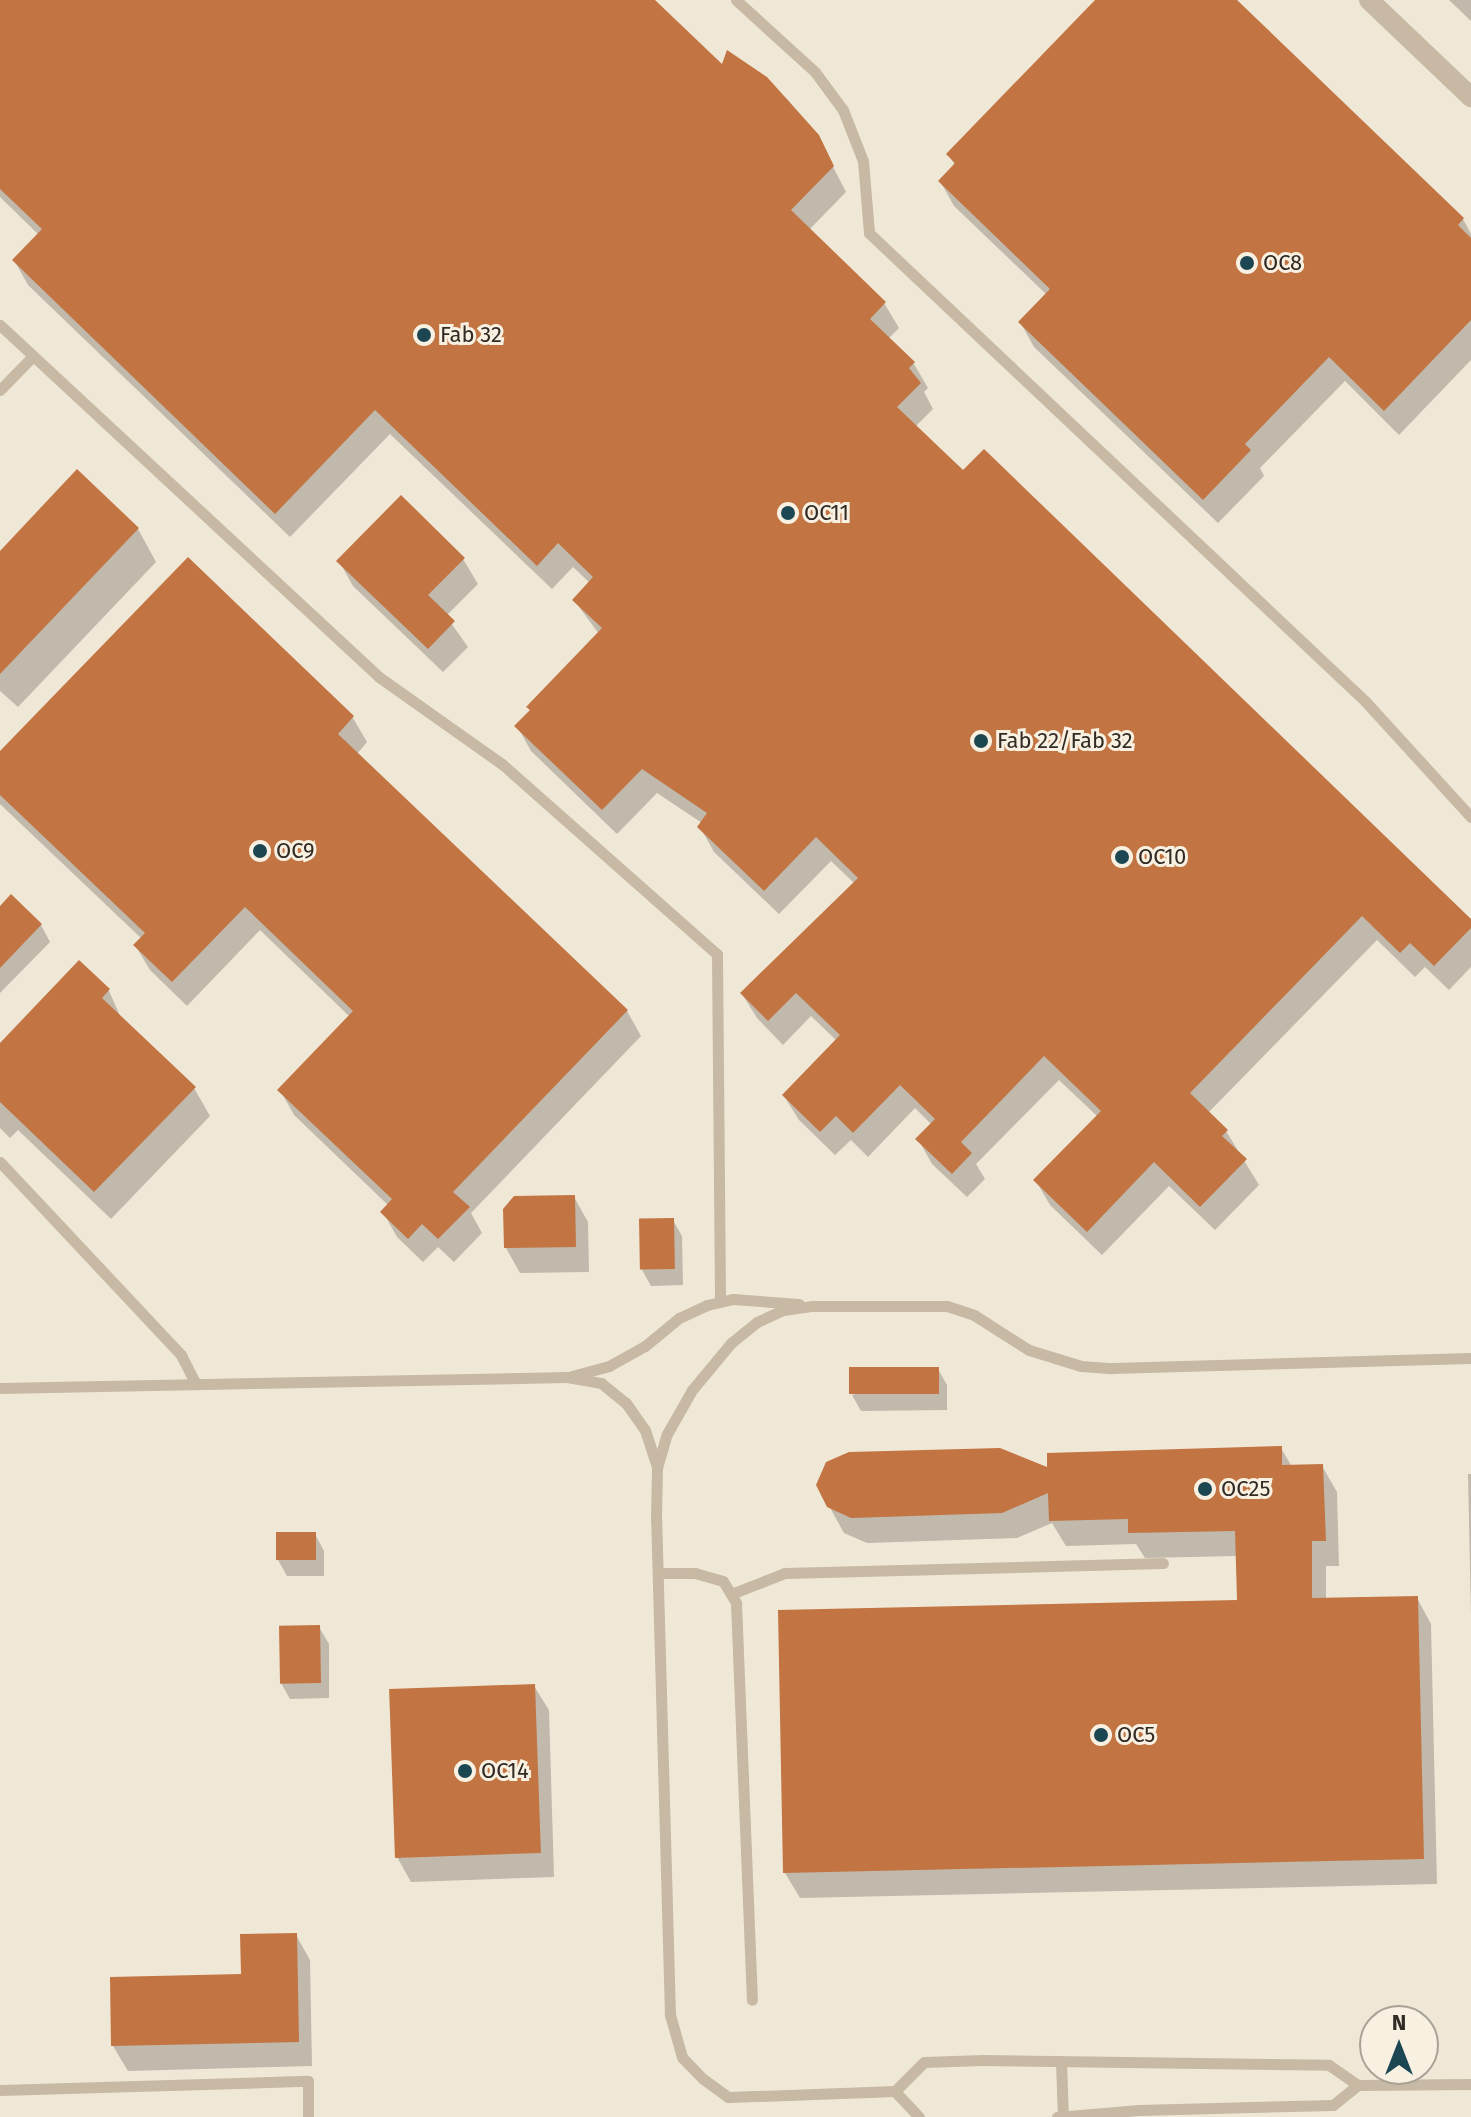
<!DOCTYPE html>
<style>
body{margin:0}
#map{position:relative;width:1471px;height:2117px;overflow:hidden;background:#f0e8d7;font-family:"Fira Sans",sans-serif}
div>[style]{position:absolute}
[style*='--x']{left:calc(var(--x)*1px);top:calc(var(--y)*1px);width:calc(var(--w)*1px);rotate:calc(var(--a)*1deg)}
.shadow>*{inset:0;background:#0003}
.building>*{inset:0;background:#c27442;transform-origin:0 0}
.lane>*{height:11px;margin:-5.5px;padding:0 5.5px;transform-origin:5.5px;border-radius:5.5px;background:#c7b9a3}
.street>*{height:20px;margin:-10px;padding:0 10px;transform-origin:10px;border-radius:10px;background:#c7b9a3}
.dots>*{width:22px;height:22px;translate:-50% -50%;box-sizing:border-box;border:4px solid #f8f1e2;border-radius:50%}
span{translate:-50% -50%;white-space:nowrap;text-align:center;line-height:1.15;-webkit-text-stroke:6px #f8f1e2;paint-order:stroke}
.poi-label{font-size:22px;color:#322b25}
.left{translate:0 -50%;text-align:left}
.north{position:absolute;left:1359px;top:2005px;width:80px;height:80px;box-sizing:border-box;background:#f8f1e2;border:2px solid #a9a296;border-radius:50%;rotate:0deg;font-size:22px;font-weight:700;line-height:32px;text-align:center;color:#322b25}
.north::after{content:'';display:block;margin:auto;width:28px;height:36px;background:#1c4652;clip-path:polygon(50% 0,100% 100%,50% 72%,0 100%)}
</style>
<div id="map">
<div class="shadow">
<i style="clip-path:polygon(0 0,653px 0,723px 68px,748px 65px,788px 100px,817px 136px,846px 192px,809px 230px,884px 303px,899px 328px,888px 339px,914px 364px,928px 388px,924px 392px,933px 409px,915px 427px,1471px 922px,1471px 967px,1449px 990px,1425px 967px,1415px 977px,1377px 940px,1208px 1113px,1226px 1131px,1259px 1185px,1215px 1230px,1169px 1186px,1102px 1255px,1050px 1205px,1036px 1181px,1098px 1117px,1059px 1080px,976px 1164px,985px 1179px,967px 1197px,932px 1164px,918px 1139px,932px 1125px,915px 1108px,868px 1157px,851px 1140px,835px 1155px,799px 1120px,784px 1096px,837px 1041px,811px 1016px,783px 1045px,757px 1018px,742px 994px,855px 884px,831px 861px,779px 914px,714px 852px,700px 827px,702px 823px,657px 793px,617px 834px,531px 751px,517px 726px,531px 712px,528px 707px,599px 634px,574px 600px,590px 583px,573px 567px,552px 589px,390px 434px,290px 537px,28px 285px,14px 260px,39px 235px,0 197px)"></i>
<i style="clip-path:polygon(1098px 0,1234px 0,1463px 219px,1471px 234px,1471px 360px,1399px 435px,1345px 381px,1260px 468px,1264px 476px,1218px 523px,1034px 347px,1020px 322px,1047px 295px,954px 206px,940px 181px,955px 166px,949px 154px)"></i>
<i style="clip-path:polygon(1449px 0,1471px 0,1471px 21px)"></i>
<i style="clip-path:polygon(138px 529px,156px 562px,18px 707px,0 691px,0 554px)"></i>
<i style="clip-path:polygon(463px 559px,478px 584px,446px 616px,468px 647px,443px 672px,353px 586px,339px 561px)"></i>
<i style="clip-path:polygon(188px 560px,353px 718px,367px 742px,357px 754px,627px 1011px,641px 1036px,471px 1213px,482px 1233px,454px 1262px,438px 1247px,423px 1262px,397px 1237px,383px 1212px,389px 1206px,294px 1115px,280px 1090px,350px 1017px,260px 930px,187px 1006px,150px 970px,135px 945px,142px 939px,0 804px,0 754px)"></i>
<i style="clip-path:polygon(11px 897px,41px 925px,50px 942px,0 993px,0 909px)"></i>
<i style="clip-path:polygon(79px 962px,109px 991px,122px 1020px,194px 1088px,210px 1116px,111px 1219px,18px 1130px,10px 1138px,0 1128px,0 1045px)"></i>
<i style="clip-path:polygon(574px 1197px,588px 1222px,589px 1272px,520px 1273px,506px 1248px)"></i>
<i style="clip-path:polygon(673px 1220px,682px 1236px,683px 1285px,651px 1286px,642px 1270px)"></i>
<i style="clip-path:polygon(938px 1369px,947px 1385px,947px 1410px,861px 1411px,852px 1395px)"></i>
<i style="clip-path:polygon(1281px 1448px,1292px 1467px,1322px 1466px,1337px 1492px,1339px 1566px,1326px 1566px,1326px 1600px,1417px 1598px,1431px 1624px,1437px 1884px,800px 1898px,785px 1873px,1239px 1602px,1237px 1556px,1145px 1558px,1136px 1544px,1066px 1546px,1052px 1523px,1017px 1538px,867px 1543px,844px 1533px,829px 1506px,1050px 1470px)"></i>
<i style="clip-path:polygon(1468px 1474px,1471px 1474px,1471px 1616px)"></i>
<i style="clip-path:polygon(315px 1534px,324px 1551px,324px 1576px,287px 1576px,278px 1560px)"></i>
<i style="clip-path:polygon(319px 1627px,329px 1644px,329px 1698px,290px 1699px,281px 1683px)"></i>
<i style="clip-path:polygon(534px 1686px,549px 1710px,554px 1877px,411px 1882px,397px 1857px)"></i>
<i style="clip-path:polygon(296px 1935px,310px 1960px,312px 2066px,128px 2071px,113px 2046px,243px 1976px)"></i>
</div>
<div class="building">
<i style="clip-path:polygon(0 0,655px 0,722px 64px,727px 50px,767px 77px,819px 135px,834px 166px,791px 210px,886px 302px,870px 319px,915px 362px,909px 368px,921px 383px,897px 407px,963px 470px,984px 449px,1471px 919px,1471px 928px,1434px 966px,1410px 943px,1400px 953px,1362px 916px,1190px 1093px,1228px 1130px,1222px 1136px,1247px 1159px,1200px 1207px,1154px 1162px,1087px 1232px,1033px 1180px,1101px 1111px,1044px 1056px,961px 1142px,972px 1153px,952px 1174px,915px 1139px,935px 1119px,900px 1085px,853px 1133px,836px 1116px,820px 1132px,782px 1095px,840px 1035px,796px 993px,768px 1021px,740px 993px,858px 878px,816px 837px,764px 891px,697px 827px,707px 813px,642px 769px,602px 810px,514px 726px,530px 710px,526px 707px,602px 628px,572px 600px,593px 577px,558px 543px,537px 566px,375px 410px,275px 514px,12px 260px,42px 229px,0 189px)"></i>
<i style="clip-path:polygon(1095px 0,1237px 0,1464px 218px,1458px 225px,1471px 238px,1471px 320px,1384px 411px,1329px 357px,1245px 444px,1251px 450px,1203px 500px,1018px 322px,1050px 289px,938px 181px,955px 163px,946px 154px)"></i>
<i style="clip-path:polygon(77px 469px,139px 528px,0 674px,0 551px)"></i>
<i style="clip-path:polygon(401px 495px,465px 558px,428px 595px,455px 621px,428px 649px,336px 561px)"></i>
<i style="clip-path:polygon(188px 557px,354px 716px,338px 734px,628px 1010px,453px 1192px,470px 1207px,438px 1239px,422px 1224px,408px 1239px,380px 1212px,392px 1199px,277px 1090px,353px 1011px,245px 907px,172px 982px,133px 945px,145px 933px,0 795px,0 751px)"></i>
<i style="clip-path:polygon(11px 894px,42px 924px,0 968px,0 906px)"></i>
<i style="clip-path:polygon(79px 960px,110px 989px,102px 998px,196px 1087px,94px 1192px,0 1102px,0 1043px)"></i>
<i style="clip-path:polygon(575px 1195px,576px 1247px,504px 1248px,503px 1209px,514px 1196px)"></i>
<i style="left:674px;top:1218px;width:51px;height:35px;rotate:89deg"></i>
<i style="left:939px;top:1367px;width:27px;height:90px;rotate:90deg"></i>
<i style="clip-path:polygon(1282px 1446px,1282px 1465px,1323px 1464px,1326px 1541px,1312px 1541px,1312px 1598px,1418px 1596px,1424px 1859px,783px 1873px,778px 1610px,1237px 1600px,1235px 1531px,1128px 1533px,1128px 1519px,1049px 1521px,1048px 1493px,1002px 1513px,851px 1518px,827px 1507px,816px 1485px,826px 1462px,849px 1452px,1000px 1448px,1047px 1467px,1047px 1453px)"></i>
<i style="left:276px;top:1532px;width:40px;height:28px"></i>
<i style="left:320px;top:1625px;width:58px;height:41px;rotate:89deg"></i>
<i style="left:535px;top:1684px;width:169px;height:146px;rotate:88deg"></i>
<i style="clip-path:polygon(297px 1933px,299px 2042px,111px 2046px,110px 1977px,241px 1974px,240px 1934px)"></i>
</div>
<div class="lane">
<i style="--x:736;--y:0;--w:107;--a:42.3"></i>
<i style="--x:815;--y:72;--w:47;--a:53.6"></i>
<i style="--x:843;--y:110;--w:55;--a:68.6"></i>
<i style="--x:863;--y:161;--w:72;--a:85.2"></i>
<i style="--x:869;--y:233;--w:682;--a:43.34"></i>
<i style="--x:1365;--y:701;--w:157;--a:47.6"></i>
<i style="--x:0;--y:325;--w:517;--a:42.88"></i>
<i style="--x:379;--y:677;--w:151;--a:35.3"></i>
<i style="--x:502;--y:764;--w:287;--a:41.5"></i>
<i style="--x:717;--y:954;--w:348;--a:89.5"></i>
<i style="--x:0;--y:390;--w:47;--a:-45.9"></i>
<i style="--x:0;--y:1162;--w:265;--a:46.8"></i>
<i style="--x:181;--y:1355;--w:31;--a:63"></i>
<i style="--x:572;--y:1376;--w:38;--a:-15"></i>
<i style="--x:609;--y:1366;--w:41;--a:-29.1"></i>
<i style="--x:645;--y:1346;--w:44;--a:-39.5"></i>
<i style="--x:679;--y:1318;--w:31;--a:-25"></i>
<i style="--x:707;--y:1305;--w:27;--a:-13"></i>
<i style="--x:733;--y:1299;--w:66;--a:4.3"></i>
<i style="--x:0;--y:1388;--w:567;--a:-1.11"></i>
<i style="--x:567;--y:1377;--w:35;--a:10"></i>
<i style="--x:601;--y:1383;--w:32;--a:39"></i>
<i style="--x:626;--y:1403;--w:33;--a:55"></i>
<i style="--x:645;--y:1430;--w:39;--a:72"></i>
<i style="--x:658;--y:1573;--w:37;--a:0"></i>
<i style="--x:695;--y:1573;--w:29;--a:16"></i>
<i style="--x:723;--y:1581;--w:26;--a:59"></i>
<i style="--x:736;--y:1603;--w:397;--a:87.7"></i>
<i style="--x:731;--y:1594;--w:58;--a:-21.3"></i>
<i style="--x:785;--y:1573;--w:378;--a:-1.5"></i>
<i style="--x:1061;--y:2061;--w:56;--a:88"></i>
<i style="--x:0;--y:2090;--w:308;--a:-1.7"></i>
<i style="--x:308;--y:2081;--w:36;--a:90"></i>
<i style="--x:895;--y:2091;--w:41;--a:-45"></i>
<i style="--x:924;--y:2062;--w:59;--a:-1.9"></i>
<i style="--x:983;--y:2060;--w:346;--a:0.8"></i>
<i style="--x:1329;--y:2065;--w:35;--a:35"></i>
<i style="--x:919;--y:2117;--w:35;--a:-133"></i>
<i style="--x:895;--y:2091;--w:167;--a:177.9"></i>
<i style="--x:728;--y:2097;--w:31;--a:-144"></i>
<i style="--x:703;--y:2079;--w:30;--a:-134"></i>
<i style="--x:682;--y:2057;--w:44;--a:-105.9"></i>
<i style="--x:670;--y:2015;--w:496;--a:-91.6"></i>
<i style="--x:656;--y:1519;--w:51;--a:-88.9"></i>
<i style="--x:657;--y:1468;--w:35;--a:-74"></i>
<i style="--x:667;--y:1434;--w:51;--a:-60.4"></i>
<i style="--x:692;--y:1390;--w:61;--a:-50.3"></i>
<i style="--x:731;--y:1343;--w:33;--a:-39"></i>
<i style="--x:757;--y:1322;--w:29;--a:-25"></i>
<i style="--x:783;--y:1310;--w:30;--a:-8"></i>
<i style="--x:813;--y:1306;--w:134;--a:0"></i>
<i style="--x:947;--y:1306;--w:28;--a:18"></i>
<i style="--x:974;--y:1315;--w:65;--a:32.5"></i>
<i style="--x:1029;--y:1350;--w:54;--a:17.1"></i>
<i style="--x:1081;--y:1366;--w:31;--a:4"></i>
<i style="--x:1112;--y:1368;--w:359;--a:-1.6"></i>
<i style="--x:1057;--y:2117;--w:82;--a:-4.9"></i>
<i style="--x:1139;--y:2110;--w:194;--a:-1.5"></i>
<i style="--x:1333;--y:2105;--w:32;--a:-39"></i>
<i style="--x:1358;--y:2085;--w:113;--a:-0.5"></i>
</div>
<div class="street">
<i style="--x:1369;--y:0;--w:141;--a:43.6"></i>
</div>
<div class="dots">
<i style="left:1247px;top:263px;background:#1c4652"></i>
<i style="left:424px;top:335px;background:#1c4652"></i>
<i style="left:788px;top:513px;background:#1c4652"></i>
<i style="left:981px;top:741px;background:#1c4652"></i>
<i style="left:260px;top:851px;background:#1c4652"></i>
<i style="left:1122px;top:857px;background:#1c4652"></i>
<i style="left:1205px;top:1489px;background:#1c4652"></i>
<i style="left:1101px;top:1735px;background:#1c4652"></i>
<i style="left:465px;top:1771px;background:#1c4652"></i>
</div>
<div class="poi-label">
<span class="left" style="left:1263px;top:263px">OC8</span>
<span class="left" style="left:440px;top:335px">Fab 32</span>
<span class="left" style="left:804px;top:513px">OC11</span>
<span class="left" style="left:997px;top:741px">Fab 22/Fab 32</span>
<span class="left" style="left:276px;top:851px">OC9</span>
<span class="left" style="left:1138px;top:857px">OC10</span>
<span class="left" style="left:1221px;top:1489px">OC25</span>
<span class="left" style="left:1117px;top:1735px">OC5</span>
<span class="left" style="left:481px;top:1771px">OC14</span>
</div>
<div class="north">N</div>
</div>
